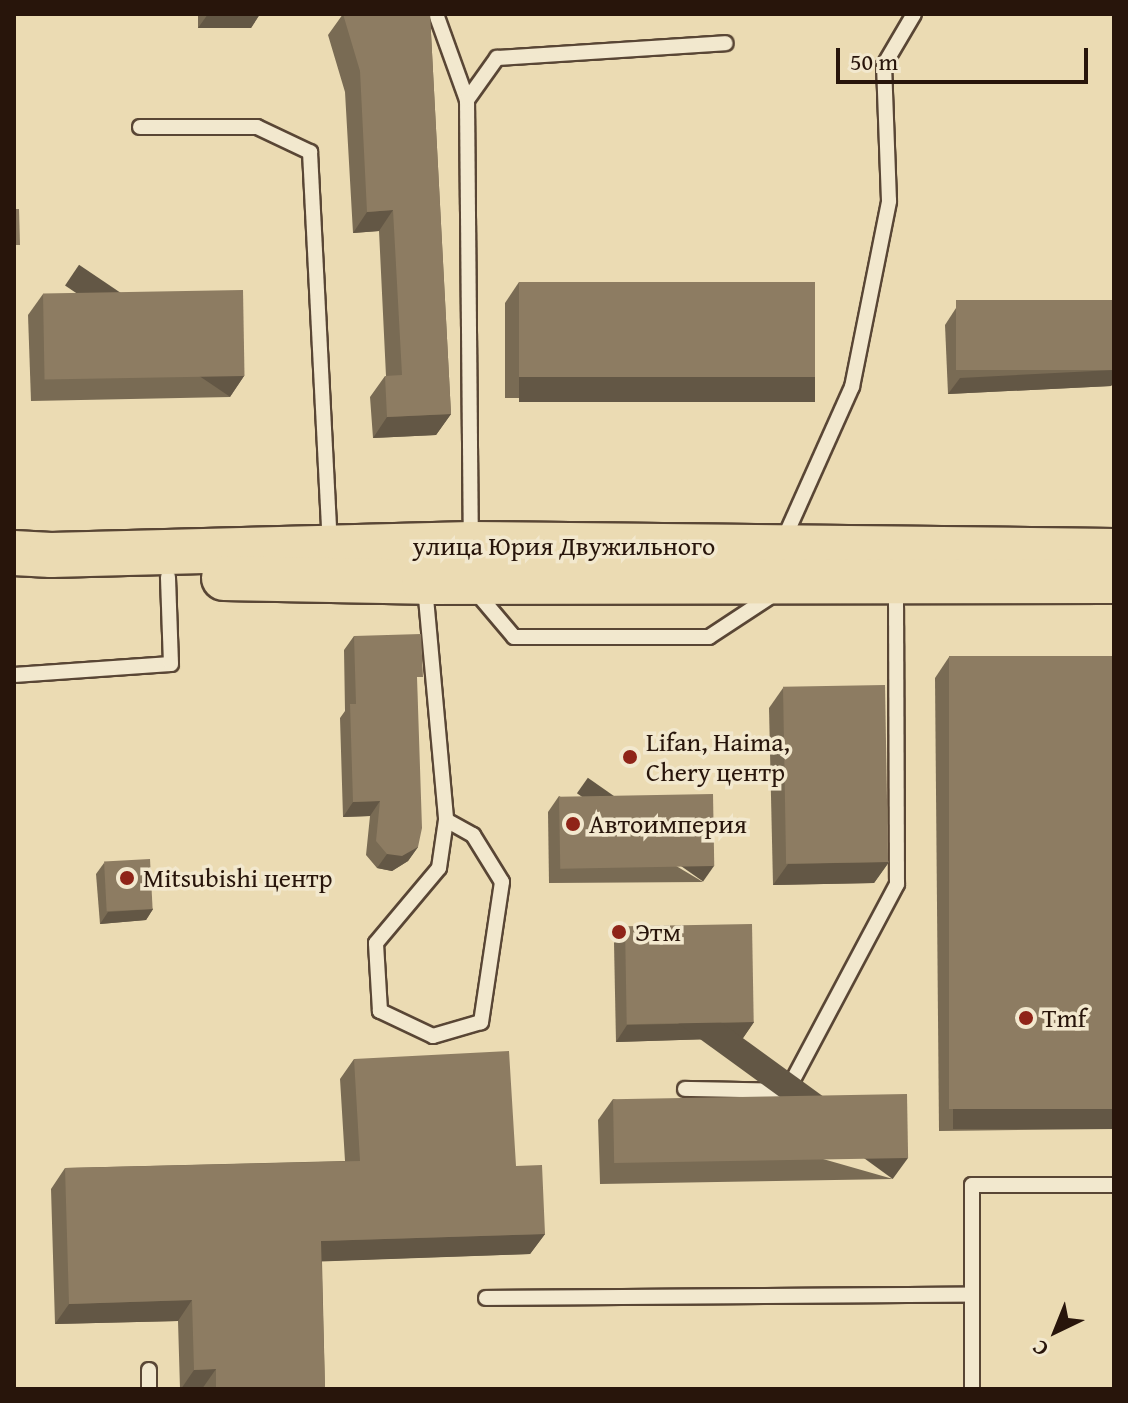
<!DOCTYPE html>
<meta charset="utf-8">
<style>
body{margin:0}
#map{position:relative;width:1128px;height:1403px;overflow:hidden;background:#ebdbb3;font-family:"Gentium Book Plus",serif}
div>[style]{position:absolute}
[style*='--x']{left:calc(var(--x)*1px);top:calc(var(--y)*1px);width:calc(var(--w)*1px);rotate:calc(var(--a)*1deg)}
.roads{filter:drop-shadow(2px 0 #594635) drop-shadow(-2px 0 #594635) drop-shadow(0 2px #594635) drop-shadow(0 -2px #594635)}
.lane>*{height:14px;margin:-7px;padding:0 7px;transform-origin:7px;border-radius:7px;background:#f2e8ce}
.primary>*{height:44px;margin:-22px;padding:0 22px;transform-origin:22px;border-radius:22px;background:#ebdbb3}
.wall>*{inset:0;background:#796b54}
.shaded-wall>*{inset:0;background:#635745;transform-origin:0 0}
.building>*{inset:0;background:#8d7c62;transform-origin:0 0}
.dots>*{width:22px;height:22px;translate:-50% -50%;box-sizing:border-box;border:4px solid #f2e8ce;border-radius:50%}
span{translate:-50% -50%;white-space:nowrap;text-align:center;line-height:1.15;-webkit-text-stroke:7px #f2e8ce;paint-order:stroke}
.street-label{font-size:26px;color:#28150b}
.poi-label{font-size:26px;color:#28150b}
.left{translate:0 -50%;text-align:left}
.frame{position:absolute;inset:0;border:16px solid #28150b;pointer-events:none}
.north{position:absolute;left:1016px;top:1291px;width:80px;height:80px;-webkit-text-stroke:6px #f2e8ce;paint-order:stroke;rotate:223deg;font-size:22px;font-weight:700;line-height:32px;text-align:center;color:#28150b}
.north::after{content:'';display:block;margin:auto;width:28px;height:36px;background:#28150b;clip-path:polygon(50% 0,100% 100%,50% 72%,0 100%)}
.scale{position:absolute;left:836px;top:48px;width:252px;height:36px;box-sizing:border-box;border:4px solid #28150b;border-top:0;padding-left:10px;font-size:24px;line-height:28px;white-space:nowrap;color:#28150b;-webkit-text-stroke:6px #f2e8ce;paint-order:stroke}
</style>
<div id="map">
<div class="roads">
<div class="lane">
<i style="--x:436;--y:14;--w:91;--a:70.2"></i>
<i style="--x:467;--y:100;--w:439;--a:89.5"></i>
<i style="--x:467;--y:100;--w:52;--a:-54.5"></i>
<i style="--x:497;--y:58;--w:229;--a:-3.7"></i>
<i style="--x:140;--y:127;--w:117;--a:0"></i>
<i style="--x:257;--y:127;--w:59;--a:25.3"></i>
<i style="--x:310;--y:152;--w:391;--a:87.1"></i>
<i style="--x:783;--y:541;--w:169;--a:-65.9"></i>
<i style="--x:852;--y:387;--w:190;--a:-78.7"></i>
<i style="--x:889;--y:201;--w:136;--a:-92.1"></i>
<i style="--x:884;--y:65;--w:59;--a:-59.5"></i>
<i style="--x:425;--y:587;--w:234;--a:84.8"></i>
<i style="--x:446;--y:820;--w:31;--a:29"></i>
<i style="--x:473;--y:835;--w:55;--a:58.3"></i>
<i style="--x:502;--y:882;--w:142;--a:98.5"></i>
<i style="--x:481;--y:1022;--w:50;--a:163.7"></i>
<i style="--x:433;--y:1036;--w:59;--a:-154.7"></i>
<i style="--x:380;--y:1011;--w:68;--a:-93.4"></i>
<i style="--x:376;--y:943;--w:98;--a:-50"></i>
<i style="--x:439;--y:868;--w:49;--a:-81.7"></i>
<i style="--x:476;--y:592;--w:59;--a:49.8"></i>
<i style="--x:514;--y:637;--w:195;--a:0"></i>
<i style="--x:709;--y:637;--w:77;--a:-33.3"></i>
<i style="--x:14;--y:675;--w:157;--a:-4"></i>
<i style="--x:171;--y:664;--w:87;--a:-92"></i>
<i style="--x:685;--y:1089;--w:102;--a:1.1"></i>
<i style="--x:787;--y:1091;--w:234;--a:-62"></i>
<i style="--x:897;--y:884;--w:298;--a:-90.2"></i>
<i style="--x:486;--y:1298;--w:486;--a:-0.4"></i>
<i style="--x:149;--y:1370;--w:19;--a:90"></i>
<i style="--x:972;--y:1389;--w:204;--a:-90"></i>
<i style="--x:972;--y:1185;--w:142;--a:0"></i>
</div>
<div class="primary">
<i style="--x:14;--y:553;--w:37;--a:3"></i>
<i style="--x:51;--y:555;--w:420;--a:-1.5"></i>
<i style="--x:471;--y:544;--w:643;--a:0.62"></i>
<i style="--x:224;--y:578;--w:200;--a:1.1"></i>
<i style="--x:424;--y:582;--w:690;--a:-0.08"></i>
</div>
</div>
<div class="wall">
<i style="clip-path:polygon(198px 14px,260px 14px,251px 28px,198px 28px)"></i>
<i style="clip-path:polygon(343px 14px,430px 14px,451px 414px,436px 435px,373px 438px,370px 397px,385px 376px,386px 376px,379px 231px,353px 233px,345px 92px,328px 35px)"></i>
<i style="clip-path:polygon(519px 282px,800px 398px,505px 398px,505px 303px)"></i>
<i style="clip-path:polygon(43px 294px,244px 376px,230px 397px,31px 401px,28px 315px)"></i>
<i style="clip-path:polygon(1114px 300px,1114px 382px,1111px 386px,948px 394px,945px 325px,956px 308px)"></i>
<i style="clip-path:polygon(354px 636px,417px 685px,418px 847px,408px 861px,392px 871px,377px 868px,366px 855px,370px 816px,343px 817px,340px 718px,345px 711px,344px 650px)"></i>
<i style="clip-path:polygon(949px 657px,1114px 1129px,939px 1131px,935px 678px)"></i>
<i style="clip-path:polygon(783px 688px,889px 862px,874px 883px,773px 885px,769px 708px)"></i>
<i style="clip-path:polygon(559px 796px,703px 882px,549px 883px,548px 812px)"></i>
<i style="clip-path:polygon(104px 863px,153px 909px,146px 920px,100px 924px,96px 874px)"></i>
<i style="clip-path:polygon(625px 927px,754px 1022px,743px 1038px,616px 1042px,614px 943px)"></i>
<i style="clip-path:polygon(354px 1059px,516px 1166px,545px 1234px,530px 1254px,322px 1261px,325px 1389px,180px 1389px,178px 1321px,55px 1324px,51px 1189px,65px 1168px,345px 1161px,340px 1079px)"></i>
<i style="clip-path:polygon(613px 1099px,893px 1179px,600px 1184px,598px 1120px)"></i>
</div>
<div class="shaded-wall">
<i style="clip-path:polygon(208px 14px,260px 14px,251px 28px,198px 28px)"></i>
<i style="clip-path:polygon(393px 210px,379px 231px,353px 233px,367px 212px)"></i>
<i style="clip-path:polygon(1114px 370px,1114px 382px,1111px 386px,948px 394px,960px 378px)"></i>
<i style="left:244px;top:376px;width:25px;height:199px;rotate:124deg"></i>
<i style="left:519px;top:377px;width:296px;height:25px"></i>
<i style="clip-path:polygon(451px 414px,436px 435px,373px 438px,387px 417px)"></i>
<i style="clip-path:polygon(380px 801px,370px 816px,343px 817px,353px 802px)"></i>
<i style="clip-path:polygon(418px 847px,408px 861px,392px 871px,377px 868px,387px 854px)"></i>
<i style="clip-path:polygon(889px 862px,874px 883px,773px 885px,788px 864px)"></i>
<i style="left:714px;top:866px;width:19px;height:154px;rotate:125deg"></i>
<i style="clip-path:polygon(153px 909px,146px 920px,100px 924px,108px 912px)"></i>
<i style="clip-path:polygon(754px 1022px,743px 1038px,616px 1042px,627px 1025px)"></i>
<i style="left:1114px;top:1109px;width:20px;height:161px;rotate:90deg"></i>
<i style="left:908px;top:1158px;width:26px;height:294px;rotate:126deg"></i>
<i style="clip-path:polygon(545px 1234px,530px 1254px,307px 1262px,321px 1241px)"></i>
<i style="clip-path:polygon(192px 1300px,178px 1321px,55px 1324px,69px 1304px)"></i>
<i style="clip-path:polygon(216px 1369px,202px 1389px,181px 1389px,194px 1370px)"></i>
</div>
<div class="building">
<i style="clip-path:polygon(343px 14px,430px 14px,451px 414px,387px 417px,385px 376px,402px 375px,393px 210px,367px 212px,360px 71px)"></i>
<i style="clip-path:polygon(14px 209px,19px 209px,20px 245px,14px 245px)"></i>
<i style="left:519px;top:282px;width:296px;height:95px"></i>
<i style="left:243px;top:290px;width:86px;height:200px;rotate:89deg"></i>
<i style="left:1114px;top:300px;width:70px;height:158px;rotate:90deg"></i>
<i style="clip-path:polygon(421px 634px,423px 677px,417px 677px,422px 828px,418px 847px,402px 856px,387px 854px,376px 841px,380px 801px,353px 802px,350px 704px,356px 704px,354px 636px)"></i>
<i style="left:1114px;top:656px;width:453px;height:165px;rotate:90deg"></i>
<i style="left:885px;top:685px;width:177px;height:102px;rotate:89deg"></i>
<i style="left:713px;top:794px;width:72px;height:154px;rotate:89deg"></i>
<i style="left:150px;top:859px;width:50px;height:46px;rotate:87deg"></i>
<i style="left:752px;top:924px;width:98px;height:127px;rotate:89deg"></i>
<i style="clip-path:polygon(509px 1051px,516px 1166px,542px 1165px,545px 1234px,321px 1241px,325px 1389px,216px 1389px,216px 1369px,194px 1370px,192px 1300px,69px 1304px,65px 1168px,360px 1161px,354px 1059px)"></i>
<i style="left:907px;top:1094px;width:64px;height:294px;rotate:89deg"></i>
</div>
<div class="dots">
<i style="left:630px;top:757px;background:#8f2418"></i>
<i style="left:573px;top:824px;background:#8f2418"></i>
<i style="left:127px;top:878px;background:#8f2418"></i>
<i style="left:619px;top:932px;background:#8f2418"></i>
<i style="left:1026px;top:1018px;background:#8f2418"></i>
</div>
<div class="street-label">
<span style="left:564px;top:546px">улица Юрия Двужильного</span>
</div>
<div class="poi-label">
<span class="left" style="left:646px;top:757px">Lifan, Haima,<br>Chery центр</span>
<span class="left" style="left:589px;top:824px">Автоимперия</span>
<span class="left" style="left:143px;top:878px">Mitsubishi центр</span>
<span class="left" style="left:635px;top:932px">Этм</span>
<span class="left" style="left:1042px;top:1018px">Tmf</span>
</div>
<div class="frame"></div>
<div class="north">С</div>
<div class="scale">50 m</div>
</div>
